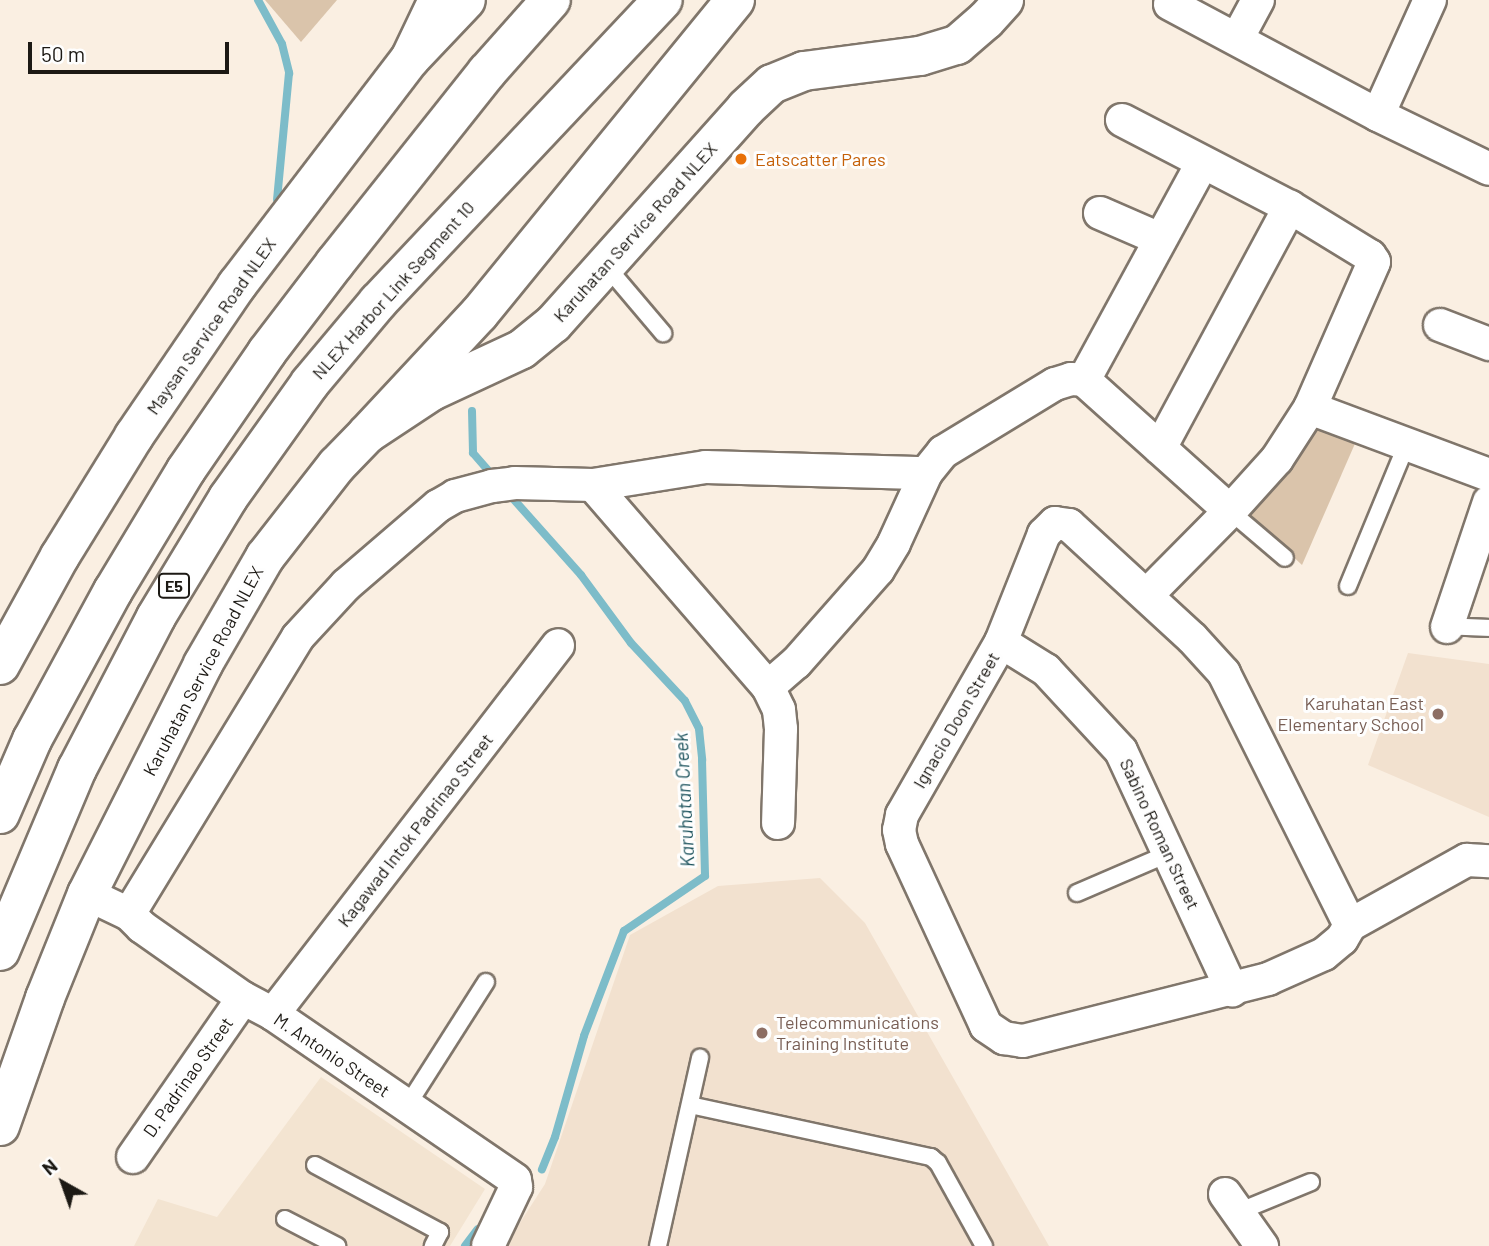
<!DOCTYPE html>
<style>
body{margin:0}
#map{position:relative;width:1489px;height:1246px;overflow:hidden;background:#faefe2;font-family:Barlow,sans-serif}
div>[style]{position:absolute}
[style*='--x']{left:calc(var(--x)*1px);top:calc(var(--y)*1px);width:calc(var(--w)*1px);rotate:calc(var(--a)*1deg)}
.commercial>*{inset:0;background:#f3e4d1}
.built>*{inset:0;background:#f2e1cf}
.green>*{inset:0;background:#dac4ab}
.stream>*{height:8px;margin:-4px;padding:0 4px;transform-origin:4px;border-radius:4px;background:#7dbcc9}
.roads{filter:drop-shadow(2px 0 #80766b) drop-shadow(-2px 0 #80766b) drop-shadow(0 2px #80766b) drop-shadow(0 -2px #80766b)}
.lane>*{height:16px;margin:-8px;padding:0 8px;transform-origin:8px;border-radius:8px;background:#fff}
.street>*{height:32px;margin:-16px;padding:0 16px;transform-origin:16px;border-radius:16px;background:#fff}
.secondary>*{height:38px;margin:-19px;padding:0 19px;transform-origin:19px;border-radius:19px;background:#fff}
.highway>*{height:38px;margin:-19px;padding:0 19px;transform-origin:19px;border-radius:19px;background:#fff}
.dots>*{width:19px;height:19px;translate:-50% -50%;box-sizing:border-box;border:4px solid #fefefe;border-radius:50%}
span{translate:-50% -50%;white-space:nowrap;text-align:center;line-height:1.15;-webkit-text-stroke:6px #fefefe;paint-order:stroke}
.shield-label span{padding:2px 5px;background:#fefefe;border:2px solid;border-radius:5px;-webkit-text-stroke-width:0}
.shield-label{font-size:16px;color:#1c1914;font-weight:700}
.food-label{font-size:18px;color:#c56008}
.left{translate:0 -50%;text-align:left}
.street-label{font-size:18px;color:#1c1914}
.education-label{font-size:18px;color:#785e54}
.right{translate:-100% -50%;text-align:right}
.water-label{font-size:19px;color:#1d535d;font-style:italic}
.north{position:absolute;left:28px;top:1148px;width:70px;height:70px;-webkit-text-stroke:5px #fefefe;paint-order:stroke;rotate:320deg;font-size:19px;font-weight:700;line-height:28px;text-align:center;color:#1c1914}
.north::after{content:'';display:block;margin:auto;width:24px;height:32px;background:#1c1914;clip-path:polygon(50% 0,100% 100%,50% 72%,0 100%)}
.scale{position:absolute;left:28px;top:42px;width:201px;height:32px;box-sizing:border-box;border:4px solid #1c1914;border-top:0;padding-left:9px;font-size:21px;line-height:24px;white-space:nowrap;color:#1c1914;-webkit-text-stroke:5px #fefefe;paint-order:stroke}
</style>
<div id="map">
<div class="commercial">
<i style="clip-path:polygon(321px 1077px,485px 1189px,450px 1246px,134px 1246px,158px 1199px,217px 1217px)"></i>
</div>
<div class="built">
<i style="clip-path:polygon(1408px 653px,1489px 664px,1489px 817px,1368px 765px)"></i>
<i style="clip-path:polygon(820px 878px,865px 923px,1049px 1246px,505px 1246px,545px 1184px,630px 935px,718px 886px)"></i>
</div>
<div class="green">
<i style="clip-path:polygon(265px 0,337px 0,301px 42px)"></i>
<i style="clip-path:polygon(1322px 421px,1357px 439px,1302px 565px,1249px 515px)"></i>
</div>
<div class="stream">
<i style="--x:258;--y:0;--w:50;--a:61.4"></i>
<i style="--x:282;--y:44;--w:30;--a:76"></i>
<i style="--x:289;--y:73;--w:127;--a:95.4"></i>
<i style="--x:472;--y:411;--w:42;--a:88.6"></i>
<i style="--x:473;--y:453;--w:33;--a:49"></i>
<i style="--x:508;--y:493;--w:110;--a:48.3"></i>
<i style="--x:581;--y:575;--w:84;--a:53.7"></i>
<i style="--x:631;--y:643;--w:79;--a:47"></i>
<i style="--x:685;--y:701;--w:31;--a:63"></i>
<i style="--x:699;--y:729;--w:31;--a:84"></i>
<i style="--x:702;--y:760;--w:116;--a:88.5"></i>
<i style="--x:705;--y:876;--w:98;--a:145.8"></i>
<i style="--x:624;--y:931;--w:112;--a:110.9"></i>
<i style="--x:584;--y:1036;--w:105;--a:106"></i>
<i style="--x:555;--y:1137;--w:35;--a:112"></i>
<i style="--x:465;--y:1246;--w:21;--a:-53"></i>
</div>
<div class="roads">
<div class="lane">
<i style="--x:607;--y:267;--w:87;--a:49.7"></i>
<i style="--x:1230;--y:511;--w:72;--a:40.5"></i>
<i style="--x:1348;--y:586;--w:152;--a:-67.5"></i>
<i style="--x:1443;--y:626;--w:46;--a:2.5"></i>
<i style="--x:1077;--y:893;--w:101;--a:-23.3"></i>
<i style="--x:690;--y:1105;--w:247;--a:12.2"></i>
<i style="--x:931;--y:1157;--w:9;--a:41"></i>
<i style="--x:938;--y:1163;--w:95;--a:61"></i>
<i style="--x:407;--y:1106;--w:147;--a:-57.5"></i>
<i style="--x:315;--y:1165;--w:142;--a:28.2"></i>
<i style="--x:440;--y:1232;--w:16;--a:117"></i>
<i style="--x:1238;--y:1212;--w:79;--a:-22.3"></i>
<i style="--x:285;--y:1219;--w:59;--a:27.4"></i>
<i style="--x:658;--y:1246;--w:193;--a:-77.4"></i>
</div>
<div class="street">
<i style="--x:1170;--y:4;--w:236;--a:28.1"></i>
<i style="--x:1378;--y:115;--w:123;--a:25.9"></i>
<i style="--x:1237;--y:39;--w:44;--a:-61.7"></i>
<i style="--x:1378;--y:115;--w:126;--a:-65.7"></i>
<i style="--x:1122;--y:120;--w:189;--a:27.4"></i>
<i style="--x:1290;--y:207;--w:94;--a:31.5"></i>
<i style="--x:1370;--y:256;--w:7;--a:56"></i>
<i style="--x:1374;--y:262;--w:159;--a:113.7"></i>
<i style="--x:1310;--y:408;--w:61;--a:122.9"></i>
<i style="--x:1277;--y:459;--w:70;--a:132.1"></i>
<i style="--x:1230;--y:511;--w:118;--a:134.7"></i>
<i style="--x:1100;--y:213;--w:65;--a:23.4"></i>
<i style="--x:1440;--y:325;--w:53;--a:21.2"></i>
<i style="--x:1084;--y:380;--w:246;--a:-61.4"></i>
<i style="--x:1310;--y:408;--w:191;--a:20.5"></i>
<i style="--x:1160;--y:448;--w:274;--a:-61.7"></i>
<i style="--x:593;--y:485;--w:267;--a:49.1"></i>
<i style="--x:768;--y:687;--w:25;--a:64"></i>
<i style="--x:779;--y:710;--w:19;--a:84"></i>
<i style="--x:781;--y:729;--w:94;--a:91.8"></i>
<i style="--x:1447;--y:627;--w:132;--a:-71.4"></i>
<i style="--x:1001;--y:642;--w:53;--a:31.9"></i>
<i style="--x:1046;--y:670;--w:110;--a:47.2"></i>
<i style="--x:1121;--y:751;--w:264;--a:65.1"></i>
<i style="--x:768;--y:687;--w:37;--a:-41"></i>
<i style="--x:796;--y:663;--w:124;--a:-48.6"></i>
<i style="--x:878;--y:570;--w:31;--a:-59"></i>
<i style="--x:894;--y:543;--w:77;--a:-65.4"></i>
<i style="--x:87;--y:894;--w:47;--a:25.5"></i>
<i style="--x:129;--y:914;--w:18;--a:45"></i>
<i style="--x:142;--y:927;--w:123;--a:35.1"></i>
<i style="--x:243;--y:998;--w:34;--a:28"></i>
<i style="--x:273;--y:1014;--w:293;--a:34.4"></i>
<i style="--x:515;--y:1180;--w:7;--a:82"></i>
<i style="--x:516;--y:1187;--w:65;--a:115.4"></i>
<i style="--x:129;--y:914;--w:324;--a:-58.6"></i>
<i style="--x:298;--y:637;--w:71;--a:-47.3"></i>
<i style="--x:346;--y:585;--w:121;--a:-40.7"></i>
<i style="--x:438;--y:506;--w:20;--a:-30"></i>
<i style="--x:455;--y:496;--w:38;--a:-15"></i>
<i style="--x:492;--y:486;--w:23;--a:-7"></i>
<i style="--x:515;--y:483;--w:78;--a:1.5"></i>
<i style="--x:593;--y:485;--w:114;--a:-9.1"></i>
<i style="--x:706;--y:467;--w:220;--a:1.6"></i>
<i style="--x:926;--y:473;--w:27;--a:-51"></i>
<i style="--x:943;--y:452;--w:131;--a:-31.3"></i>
<i style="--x:1055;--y:384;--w:17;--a:-17"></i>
<i style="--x:1071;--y:379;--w:13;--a:4"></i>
<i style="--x:1084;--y:380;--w:196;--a:41.9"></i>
<i style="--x:1350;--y:925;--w:282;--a:-116.6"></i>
<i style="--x:1224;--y:673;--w:47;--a:-132.4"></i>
<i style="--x:1192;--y:638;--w:167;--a:-137.4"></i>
<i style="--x:1069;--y:525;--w:14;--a:-172"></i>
<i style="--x:1055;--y:523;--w:16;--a:135"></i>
<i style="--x:1044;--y:534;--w:116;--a:111.7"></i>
<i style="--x:1001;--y:642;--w:199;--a:119.8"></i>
<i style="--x:902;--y:815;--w:15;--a:101"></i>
<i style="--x:899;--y:830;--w:14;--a:78"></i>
<i style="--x:902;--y:844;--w:200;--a:65.2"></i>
<i style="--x:986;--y:1026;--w:22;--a:34"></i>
<i style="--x:1004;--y:1038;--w:19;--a:9"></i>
<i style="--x:1023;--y:1041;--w:253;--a:-14.2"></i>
<i style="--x:1268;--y:979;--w:61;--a:-24.1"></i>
<i style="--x:1324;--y:954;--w:23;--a:-40"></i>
<i style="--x:1342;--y:939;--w:16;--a:-60"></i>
<i style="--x:1350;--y:925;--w:134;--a:-29.1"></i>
<i style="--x:1467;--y:860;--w:22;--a:3"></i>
<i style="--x:273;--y:1014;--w:466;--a:-52.3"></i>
<i style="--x:133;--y:1157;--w:193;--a:-55.3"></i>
<i style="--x:1225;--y:1194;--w:64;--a:54.6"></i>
</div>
<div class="secondary">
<i style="--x:0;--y:665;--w:124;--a:-61.2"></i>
<i style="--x:60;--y:556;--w:141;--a:-58.3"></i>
<i style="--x:134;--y:436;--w:183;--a:-55.7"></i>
<i style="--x:237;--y:285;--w:285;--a:-52.6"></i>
<i style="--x:410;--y:59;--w:65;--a:-64.6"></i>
<i style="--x:0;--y:1126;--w:136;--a:-70.6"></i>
<i style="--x:45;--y:998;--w:112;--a:-68"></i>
<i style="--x:87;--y:894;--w:258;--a:-63.2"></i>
<i style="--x:203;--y:664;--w:124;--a:-59.9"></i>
<i style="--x:265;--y:557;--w:117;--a:-52"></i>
<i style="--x:337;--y:465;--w:43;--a:-45.9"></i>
<i style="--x:367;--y:434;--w:78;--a:-33.5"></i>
<i style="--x:432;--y:391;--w:99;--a:-25"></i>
<i style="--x:522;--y:349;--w:40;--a:-39"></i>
<i style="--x:553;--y:324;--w:290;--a:-48.2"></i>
<i style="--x:746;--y:108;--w:35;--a:-43"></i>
<i style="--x:772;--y:84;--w:35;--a:-22"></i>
<i style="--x:804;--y:71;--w:117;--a:-7.4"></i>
<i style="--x:920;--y:56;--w:39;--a:-17"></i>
<i style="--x:957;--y:45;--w:38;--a:-41"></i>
<i style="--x:986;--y:20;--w:27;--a:-48"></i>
</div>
<div class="highway">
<i style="--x:410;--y:59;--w:81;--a:-46.5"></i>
<i style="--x:367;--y:434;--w:164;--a:-47"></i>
<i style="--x:479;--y:314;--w:405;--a:-50.8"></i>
<i style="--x:0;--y:814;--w:81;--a:-66.6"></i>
<i style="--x:32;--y:740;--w:170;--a:-61.5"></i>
<i style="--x:113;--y:591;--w:141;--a:-58.9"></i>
<i style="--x:186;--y:470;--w:143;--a:-55.5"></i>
<i style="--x:267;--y:352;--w:112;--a:-52.6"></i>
<i style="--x:335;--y:263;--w:244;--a:-51.5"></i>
<i style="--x:487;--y:72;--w:96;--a:-48.4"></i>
<i style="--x:0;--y:951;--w:198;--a:-67.1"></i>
<i style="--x:77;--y:769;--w:171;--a:-62.5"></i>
<i style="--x:156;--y:617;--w:139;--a:-58.8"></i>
<i style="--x:228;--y:498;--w:141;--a:-54.5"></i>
<i style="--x:310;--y:383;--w:106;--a:-50"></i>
<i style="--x:378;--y:302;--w:415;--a:-46.7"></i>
</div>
</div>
<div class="dots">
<i style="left:741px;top:159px;background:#e8710a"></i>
<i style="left:1438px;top:714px;background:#8d6e63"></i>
<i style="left:762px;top:1033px;background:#8d6e63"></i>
</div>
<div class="shield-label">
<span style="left:174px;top:586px">E5</span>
</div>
<div class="food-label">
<span class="left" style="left:755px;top:159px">Eatscatter Pares</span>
</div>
<div class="street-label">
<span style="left:635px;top:232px;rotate:-48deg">Karuhatan Service Road NLEX</span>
<span style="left:393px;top:290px;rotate:-48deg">NLEX Harbor Link Segment 10</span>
<span style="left:211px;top:326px;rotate:-55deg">Maysan Service Road NLEX</span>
<span style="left:203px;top:671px;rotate:-62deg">Karuhatan Service Road NLEX</span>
<span style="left:956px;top:720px;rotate:-60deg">Ignacio Doon Street</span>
<span style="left:415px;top:830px;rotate:-52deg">Kagawad Intok Padrinao Street</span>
<span style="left:1160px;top:834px;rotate:65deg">Sabino Roman Street</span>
<span style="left:332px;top:1055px;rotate:34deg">M. Antonio Street</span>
<span style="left:188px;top:1077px;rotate:-55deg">D. Padrinao Street</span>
</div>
<div class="education-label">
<span class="right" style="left:1424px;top:714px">Karuhatan East<br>Elementary School</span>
<span class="left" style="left:776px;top:1033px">Telecommunications<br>Training Institute</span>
</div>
<div class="water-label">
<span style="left:684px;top:800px;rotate:-93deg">Karuhatan Creek</span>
</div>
<div class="north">N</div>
<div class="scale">50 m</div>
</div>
